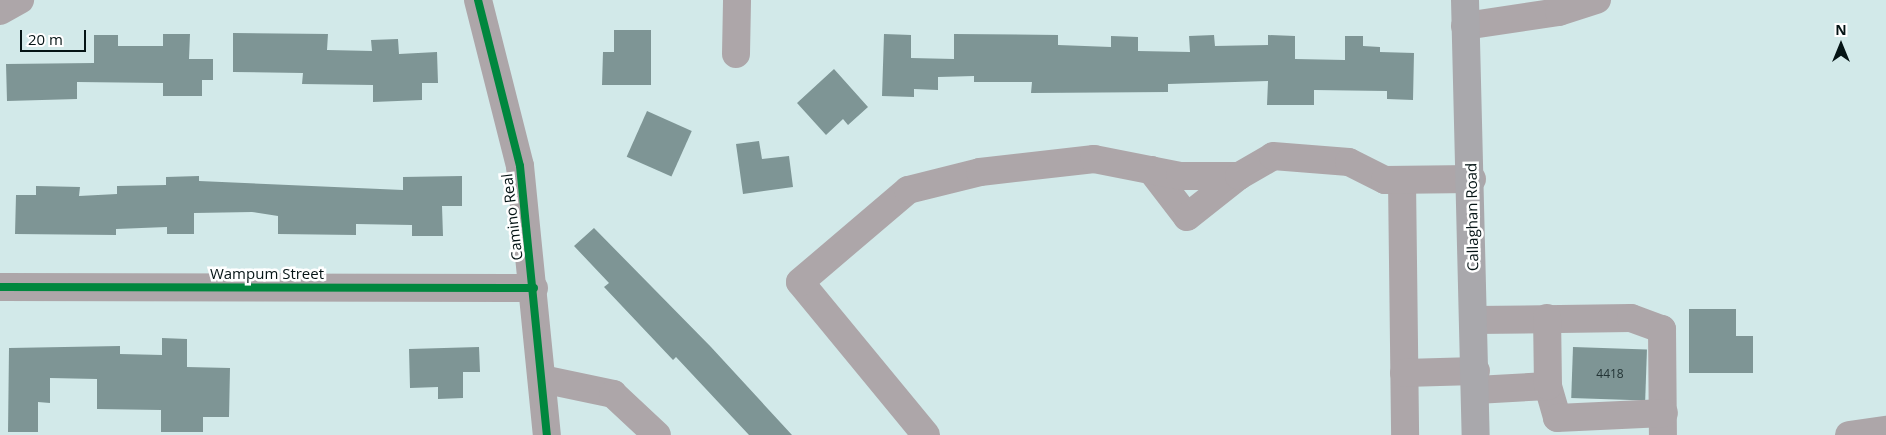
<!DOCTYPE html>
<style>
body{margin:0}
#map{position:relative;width:1886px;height:435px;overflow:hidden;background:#d2e9e9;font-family:"Open Sans",sans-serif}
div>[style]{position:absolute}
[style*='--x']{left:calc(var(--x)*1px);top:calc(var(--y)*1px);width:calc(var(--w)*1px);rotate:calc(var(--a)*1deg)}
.building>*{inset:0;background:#7e9595;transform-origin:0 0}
.minor>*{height:28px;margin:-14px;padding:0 14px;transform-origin:14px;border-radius:14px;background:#ada6a9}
.major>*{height:28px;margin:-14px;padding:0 14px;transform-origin:14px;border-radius:14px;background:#a9a8ac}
.cycleway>*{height:8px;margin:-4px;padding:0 4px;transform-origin:4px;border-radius:4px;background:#00873e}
span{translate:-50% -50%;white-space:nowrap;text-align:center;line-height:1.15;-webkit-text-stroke:5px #fff;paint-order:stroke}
.number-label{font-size:12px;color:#233435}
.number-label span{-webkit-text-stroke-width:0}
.street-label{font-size:15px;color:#051415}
.north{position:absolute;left:1816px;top:20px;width:50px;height:50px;-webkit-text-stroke:4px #fff;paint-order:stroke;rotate:0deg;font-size:14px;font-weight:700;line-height:20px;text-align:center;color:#051415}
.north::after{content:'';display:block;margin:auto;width:18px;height:22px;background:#051415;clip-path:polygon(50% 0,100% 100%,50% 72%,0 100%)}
.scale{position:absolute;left:20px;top:30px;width:66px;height:22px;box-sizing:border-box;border:2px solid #051415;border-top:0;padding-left:6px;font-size:15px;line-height:18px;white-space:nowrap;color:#051415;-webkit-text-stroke:4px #fff;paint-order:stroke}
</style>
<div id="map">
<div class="building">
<i style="clip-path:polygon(614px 30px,651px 30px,651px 85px,602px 85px,603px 52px,614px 52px)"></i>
<i style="clip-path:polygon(233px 33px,328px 34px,327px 50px,372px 51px,371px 40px,398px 39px,399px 54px,437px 52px,438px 83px,422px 83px,422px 100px,373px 102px,373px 85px,302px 84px,303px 73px,233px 72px)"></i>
<i style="clip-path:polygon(163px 34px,190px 34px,189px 59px,213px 59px,213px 80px,202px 80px,202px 96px,163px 96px,163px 83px,77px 82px,77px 99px,7px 101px,6px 64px,94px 63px,94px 35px,118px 35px,118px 46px,163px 46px)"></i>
<i style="clip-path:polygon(884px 34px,911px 35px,911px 58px,954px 59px,954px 34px,1058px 35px,1058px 45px,1111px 47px,1111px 36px,1138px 37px,1138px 51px,1190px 52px,1189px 36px,1214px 35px,1215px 46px,1268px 45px,1268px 35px,1295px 36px,1295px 59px,1345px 60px,1345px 36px,1363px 36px,1363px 46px,1380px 47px,1380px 52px,1414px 53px,1413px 100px,1387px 99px,1387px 91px,1314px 90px,1314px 105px,1267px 105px,1268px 81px,1168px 84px,1168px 92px,1031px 93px,1032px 82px,974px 82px,974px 76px,938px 77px,938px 90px,914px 89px,914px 97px,882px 96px)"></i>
<i style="clip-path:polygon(834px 69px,868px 107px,848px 125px,843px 119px,826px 135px,797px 103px)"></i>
<i style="left:647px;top:111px;width:49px;height:50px;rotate:24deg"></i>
<i style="clip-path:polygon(759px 141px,762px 159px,789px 156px,793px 187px,743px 194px,736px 144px)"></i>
<i style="clip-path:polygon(199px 176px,199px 181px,403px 190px,403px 177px,462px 176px,462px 206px,442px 206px,443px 236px,412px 236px,412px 225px,356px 224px,356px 235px,278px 234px,278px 216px,252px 212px,194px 213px,194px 234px,167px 234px,167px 227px,116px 229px,116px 235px,15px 234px,16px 195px,36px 195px,36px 186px,80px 187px,79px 196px,117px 194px,117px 186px,166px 185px,166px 177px)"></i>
<i style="clip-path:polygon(594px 228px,711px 347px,792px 435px,749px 435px,676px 357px,673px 360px,604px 287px,609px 283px,574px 246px)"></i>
<i style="clip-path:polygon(1689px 309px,1736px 309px,1736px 336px,1753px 336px,1753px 373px,1689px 373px)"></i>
<i style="clip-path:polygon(162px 338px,187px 339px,187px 367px,230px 368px,229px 417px,203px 417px,203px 432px,161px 432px,161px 410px,97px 409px,97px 379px,50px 378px,50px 403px,38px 402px,38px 432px,8px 432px,9px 348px,120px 346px,120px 354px,162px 355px)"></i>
<i style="clip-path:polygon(479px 347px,480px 372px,463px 372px,463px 398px,438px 399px,438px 387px,410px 388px,409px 349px)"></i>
<i style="left:1573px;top:347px;width:74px;height:51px;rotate:2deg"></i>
</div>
<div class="minor">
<i style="--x:478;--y:0;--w:171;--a:75.8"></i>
<i style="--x:520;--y:166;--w:270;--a:84.3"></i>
<i style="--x:0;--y:11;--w:23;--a:-29"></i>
<i style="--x:1465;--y:26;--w:95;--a:-8.5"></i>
<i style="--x:1559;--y:12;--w:40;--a:-18"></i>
<i style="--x:736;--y:54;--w:54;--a:-88.9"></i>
<i style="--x:1151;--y:170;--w:59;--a:52.5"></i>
<i style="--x:1187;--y:217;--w:66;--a:-38.3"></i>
<i style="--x:1402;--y:180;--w:255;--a:89.3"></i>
<i style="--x:0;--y:287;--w:534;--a:0.11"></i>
<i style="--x:1475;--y:320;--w:156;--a:-0.7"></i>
<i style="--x:1631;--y:318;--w:33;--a:20"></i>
<i style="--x:1662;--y:329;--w:106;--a:89.5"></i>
<i style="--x:1404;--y:373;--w:72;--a:-1.6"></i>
<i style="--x:542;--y:379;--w:73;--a:11.9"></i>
<i style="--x:613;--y:394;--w:60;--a:43"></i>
<i style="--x:1548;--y:386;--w:33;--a:74"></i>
<i style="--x:1557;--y:418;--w:107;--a:-2.7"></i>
<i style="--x:1476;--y:390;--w:72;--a:-3.2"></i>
<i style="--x:1548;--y:386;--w:68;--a:-90.8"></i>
<i style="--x:926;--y:435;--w:198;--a:-129.5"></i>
<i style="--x:800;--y:282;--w:142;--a:-40.4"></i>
<i style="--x:908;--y:190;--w:74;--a:-14"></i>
<i style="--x:980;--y:172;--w:115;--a:-6.5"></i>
<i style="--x:1094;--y:159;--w:88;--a:11.2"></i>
<i style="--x:1180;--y:176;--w:59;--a:0"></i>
<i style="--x:1239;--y:176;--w:39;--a:-30"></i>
<i style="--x:1273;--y:156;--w:76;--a:4.5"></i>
<i style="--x:1349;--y:162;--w:40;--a:26.6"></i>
<i style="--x:1385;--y:180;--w:87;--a:-0.7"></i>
<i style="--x:1849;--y:435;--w:37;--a:-8"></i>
</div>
<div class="major">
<i style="--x:1465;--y:0;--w:435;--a:88.6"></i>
</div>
<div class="cycleway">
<i style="--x:478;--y:0;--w:171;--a:75.8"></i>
<i style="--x:520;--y:166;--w:270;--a:84.3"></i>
<i style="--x:0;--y:287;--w:534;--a:0.11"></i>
</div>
<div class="number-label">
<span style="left:1610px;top:374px">4418</span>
</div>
<div class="street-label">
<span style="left:512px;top:217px;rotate:-97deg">Camino Real</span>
<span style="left:1472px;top:217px;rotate:-91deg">Callaghan Road</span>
<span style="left:267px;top:274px">Wampum Street</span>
</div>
<div class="north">N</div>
<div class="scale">20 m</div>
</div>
